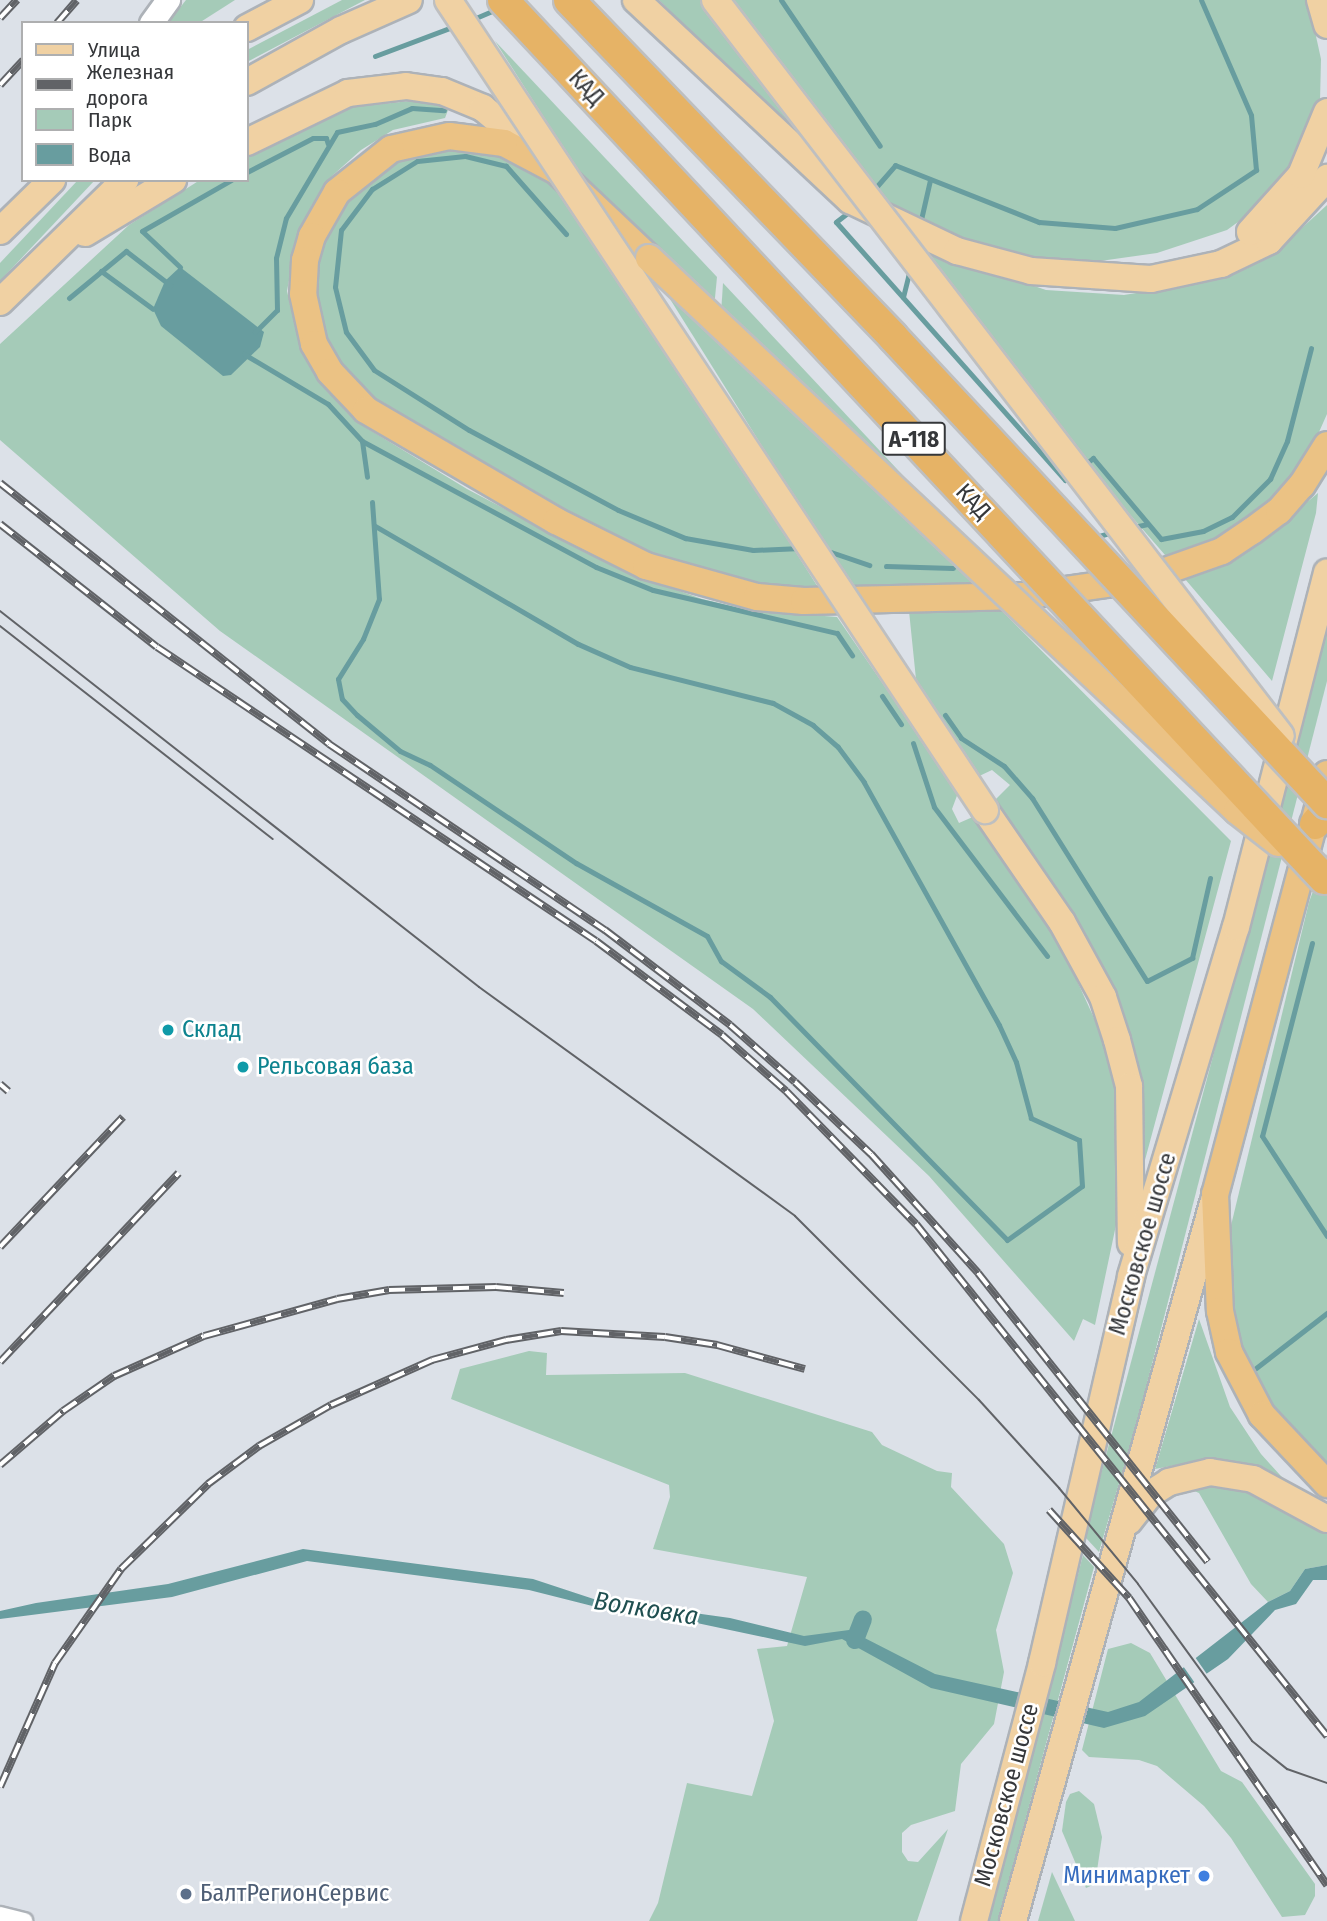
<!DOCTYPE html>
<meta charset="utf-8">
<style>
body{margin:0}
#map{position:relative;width:1327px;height:1921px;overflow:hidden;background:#dce1e8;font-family:"Fira Sans Condensed",sans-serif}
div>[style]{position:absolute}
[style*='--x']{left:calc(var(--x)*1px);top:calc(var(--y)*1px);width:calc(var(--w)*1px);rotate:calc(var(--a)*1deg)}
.green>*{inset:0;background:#a5cbb8}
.water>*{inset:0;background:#689d9f}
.pier>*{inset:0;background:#dce1e8;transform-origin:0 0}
.stream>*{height:5px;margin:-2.5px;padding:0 2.5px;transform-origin:2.5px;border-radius:2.5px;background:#689d9f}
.canal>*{height:18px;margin:-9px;padding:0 9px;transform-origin:9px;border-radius:9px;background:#689d9f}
.roads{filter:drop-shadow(2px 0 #adb2b8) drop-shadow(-2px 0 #adb2b8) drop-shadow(0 2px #adb2b8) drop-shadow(0 -2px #adb2b8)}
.minor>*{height:16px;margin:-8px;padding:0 8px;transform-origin:8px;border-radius:8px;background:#fff}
.secondary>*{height:23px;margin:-11.5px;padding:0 11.5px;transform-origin:11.5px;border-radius:11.5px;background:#fff}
.primary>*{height:26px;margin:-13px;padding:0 13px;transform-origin:13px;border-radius:13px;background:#f0d1a3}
.trunk>*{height:26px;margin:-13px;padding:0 13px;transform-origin:13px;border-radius:13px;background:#ebc284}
.motorway>*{height:30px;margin:-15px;padding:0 15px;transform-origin:15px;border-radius:15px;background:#e6b366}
.tram>*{height:2px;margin:-1px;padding:0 1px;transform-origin:1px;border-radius:1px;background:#616367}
.rail>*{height:8px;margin-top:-4px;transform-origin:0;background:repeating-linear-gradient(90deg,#fff 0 16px,#616367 0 32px);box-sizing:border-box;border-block:2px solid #616367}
.bridges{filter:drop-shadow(2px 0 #bebfc0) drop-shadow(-2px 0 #bebfc0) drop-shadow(0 2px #bebfc0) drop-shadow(0 -2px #bebfc0)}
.primary-bridge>*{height:26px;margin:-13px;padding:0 13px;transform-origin:13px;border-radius:13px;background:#f0d1a3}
.trunk-bridge>*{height:26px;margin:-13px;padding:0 13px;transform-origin:13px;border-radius:13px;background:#ebc284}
.motorway-bridge>*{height:30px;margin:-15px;padding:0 15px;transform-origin:15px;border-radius:15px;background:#e6b366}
.dots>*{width:19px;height:19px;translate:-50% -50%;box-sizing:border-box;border:4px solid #fff;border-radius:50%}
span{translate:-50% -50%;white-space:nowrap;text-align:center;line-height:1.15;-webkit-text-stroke:5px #fff;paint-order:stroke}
.shield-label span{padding:2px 5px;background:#fff;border:2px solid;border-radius:5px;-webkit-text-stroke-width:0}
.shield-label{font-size:23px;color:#35373a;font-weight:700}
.street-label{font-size:24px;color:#35373a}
.culture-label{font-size:24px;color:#0d838f}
.left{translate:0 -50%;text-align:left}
.shop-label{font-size:24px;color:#366cbe}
.right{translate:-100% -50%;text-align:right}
.service-label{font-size:24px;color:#4e5e75}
.water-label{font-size:26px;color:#1f4f50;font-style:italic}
.legend{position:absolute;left:21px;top:21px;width:228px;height:161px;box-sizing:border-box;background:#fff;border:2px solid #aeafb0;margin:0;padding:9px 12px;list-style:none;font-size:21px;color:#35373a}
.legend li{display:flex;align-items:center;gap:14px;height:35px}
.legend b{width:35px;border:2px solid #aeafb0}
</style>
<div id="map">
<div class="green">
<i style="clip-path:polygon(186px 0,235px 0,199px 23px,168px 23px)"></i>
<i style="clip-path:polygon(342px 0,365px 0,247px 62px,247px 50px)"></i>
<i style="clip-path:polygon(659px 0,1308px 0,1321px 59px,1320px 101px,1308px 140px,1292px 173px,1260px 206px,1227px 230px,1157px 253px,1093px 262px,1033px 259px,921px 229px,837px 175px)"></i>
<i style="clip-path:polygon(495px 41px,717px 277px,714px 308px,598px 202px)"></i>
<i style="clip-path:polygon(419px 100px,450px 105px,445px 118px,393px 130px,361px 150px,332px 176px,312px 205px,297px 237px,287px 291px,299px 342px,319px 377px,365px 427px,467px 489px,621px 570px,702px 599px,749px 610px,837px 617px,958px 793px,952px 809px,959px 823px,975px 816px,1062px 948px,1110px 1053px,1119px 1100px,1120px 1206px,1095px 1325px,1083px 1319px,1074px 1341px,929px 1176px,753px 1009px,220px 631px,0 440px,0 344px,129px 225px,200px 180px,247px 180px,247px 155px,322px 116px,355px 107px)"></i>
<i style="clip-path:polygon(421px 148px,499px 152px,563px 185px,821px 592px,753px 588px,640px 556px,367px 404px,329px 359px,312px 299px,319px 246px,325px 221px,366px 176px)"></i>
<i style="clip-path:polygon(78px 180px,95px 180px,0 281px,0 263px)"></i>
<i style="clip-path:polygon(1327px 205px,1327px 414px,1300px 475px,1238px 531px,1172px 563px,1079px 456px,916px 247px,1046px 290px,1124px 295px,1210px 281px,1248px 268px,1278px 250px)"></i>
<i style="clip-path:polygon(655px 275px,980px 587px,852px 590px)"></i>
<i style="clip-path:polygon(723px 283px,939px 514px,721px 314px)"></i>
<i style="clip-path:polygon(1318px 493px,1316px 513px,1272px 681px,1185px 579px,1232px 560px,1258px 543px)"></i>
<i style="clip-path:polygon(997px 606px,1231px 841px,1145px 1160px,1141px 1095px,993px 802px,1010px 785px,992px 770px,975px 778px,917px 689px,909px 611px)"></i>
<i style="clip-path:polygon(1327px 631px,1327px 681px,1139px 1415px,1099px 1552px,1086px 1538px,1097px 1489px)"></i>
<i style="clip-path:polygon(1327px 854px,1327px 1473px,1276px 1418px,1233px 1337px,1228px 1238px,1309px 902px)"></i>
<i style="clip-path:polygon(1199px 1319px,1230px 1407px,1261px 1454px,1290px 1486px,1213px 1458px,1155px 1469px)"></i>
<i style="clip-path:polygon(529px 1351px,547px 1353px,546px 1375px,685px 1373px,872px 1432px,882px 1445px,937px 1471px,952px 1473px,951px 1487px,1004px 1544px,1013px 1573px,996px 1630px,1004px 1672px,994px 1724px,961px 1764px,955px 1811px,911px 1825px,902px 1833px,902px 1852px,908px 1861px,918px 1862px,948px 1829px,917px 1921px,649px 1921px,658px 1903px,687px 1783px,752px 1796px,774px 1721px,757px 1649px,787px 1646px,807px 1577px,653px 1549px,670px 1497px,669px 1485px,451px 1399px,460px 1369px)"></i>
<i style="clip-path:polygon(1213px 1483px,1236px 1487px,1327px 1534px,1327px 1565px,1305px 1569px,1290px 1591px,1268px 1602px,1251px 1584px,1199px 1493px,1187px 1488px)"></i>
<i style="clip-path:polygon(1083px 1555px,1094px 1567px,998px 1921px,989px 1921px)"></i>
<i style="clip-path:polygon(1131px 1643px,1150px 1653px,1221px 1771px,1242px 1782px,1315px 1884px,1315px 1896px,1305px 1915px,1282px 1917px,1231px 1838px,1204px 1806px,1157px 1766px,1139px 1760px,1089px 1757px,1082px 1750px,1108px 1649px)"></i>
<i style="clip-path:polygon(1079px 1791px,1094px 1804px,1102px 1837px,1095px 1884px,1086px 1888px,1062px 1831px,1066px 1802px,1070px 1794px)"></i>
<i style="clip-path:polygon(1052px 1872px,1075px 1921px,1038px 1921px)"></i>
</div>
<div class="water">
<i style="clip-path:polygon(180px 267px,264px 332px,260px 347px,231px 375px,223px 376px,161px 326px,153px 309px,165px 281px)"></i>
<i style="clip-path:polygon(303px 1549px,533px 1579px,627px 1610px,644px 1606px,730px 1618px,804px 1636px,849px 1630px,935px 1674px,1108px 1712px,1139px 1702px,1268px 1602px,1290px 1591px,1305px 1569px,1327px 1565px,1327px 1580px,1313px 1580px,1296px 1604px,1275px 1610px,1228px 1659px,1145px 1716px,1104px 1728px,931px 1688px,842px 1639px,805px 1646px,645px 1612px,628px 1615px,529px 1590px,307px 1561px,172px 1597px,0 1619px,0 1611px,36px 1603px,168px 1584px)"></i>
</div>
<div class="pier">
<i style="left:1195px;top:1657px;width:24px;height:15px;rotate:55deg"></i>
</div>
<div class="stream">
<i style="--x:781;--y:0;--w:176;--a:55.9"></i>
<i style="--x:471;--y:20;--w:28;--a:-23"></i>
<i style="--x:375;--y:56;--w:85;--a:-20.6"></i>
<i style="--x:247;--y:172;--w:74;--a:-27.3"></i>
<i style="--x:313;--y:138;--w:13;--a:0"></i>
<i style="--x:326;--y:138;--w:6;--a:72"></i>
<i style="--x:871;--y:193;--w:37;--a:-49"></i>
<i style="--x:895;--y:165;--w:155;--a:21.6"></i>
<i style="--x:1039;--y:222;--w:76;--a:4.5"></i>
<i style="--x:1115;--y:228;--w:84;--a:-13"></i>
<i style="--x:1197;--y:209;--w:71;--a:-33.5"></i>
<i style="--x:1256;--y:170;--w:55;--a:-95.2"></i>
<i style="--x:1251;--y:115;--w:125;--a:-113.5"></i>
<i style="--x:850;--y:211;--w:18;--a:142"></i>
<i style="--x:836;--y:222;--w:345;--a:48.4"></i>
<i style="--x:1065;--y:480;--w:6;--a:-39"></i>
<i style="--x:920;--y:224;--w:45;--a:-77.2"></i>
<i style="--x:566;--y:234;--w:91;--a:-131.4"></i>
<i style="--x:506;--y:166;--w:42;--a:-166.3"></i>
<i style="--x:465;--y:156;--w:48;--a:174.1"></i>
<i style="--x:417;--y:161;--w:53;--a:148.1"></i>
<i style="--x:372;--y:189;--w:51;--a:127.1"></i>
<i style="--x:341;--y:230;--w:57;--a:96"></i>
<i style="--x:335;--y:287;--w:46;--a:76.3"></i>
<i style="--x:346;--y:332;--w:47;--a:53.6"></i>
<i style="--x:374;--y:370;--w:112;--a:32.3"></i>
<i style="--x:469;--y:430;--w:169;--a:28.2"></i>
<i style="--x:618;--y:510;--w:73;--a:22.7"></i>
<i style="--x:685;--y:538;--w:69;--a:10"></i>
<i style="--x:753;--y:550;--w:48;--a:-2.4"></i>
<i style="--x:180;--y:267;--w:52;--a:-136.5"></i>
<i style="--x:142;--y:231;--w:103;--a:-29.8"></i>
<i style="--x:101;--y:271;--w:64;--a:36.2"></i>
<i style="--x:903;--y:297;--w:30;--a:-76"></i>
<i style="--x:69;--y:298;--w:74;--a:-39.5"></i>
<i style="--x:126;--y:251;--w:56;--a:37.7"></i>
<i style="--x:255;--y:332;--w:31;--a:-45"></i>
<i style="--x:277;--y:310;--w:52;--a:-91.1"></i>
<i style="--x:276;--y:258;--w:41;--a:-76"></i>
<i style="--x:286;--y:218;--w:100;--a:-59.3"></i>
<i style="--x:337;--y:132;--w:39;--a:-12"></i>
<i style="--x:375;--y:124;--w:40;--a:-23.4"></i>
<i style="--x:412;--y:108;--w:32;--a:4"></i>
<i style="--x:244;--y:354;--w:98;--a:30.8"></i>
<i style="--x:328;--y:404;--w:50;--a:47.4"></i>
<i style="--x:362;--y:441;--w:36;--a:82"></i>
<i style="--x:362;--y:441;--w:266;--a:28.3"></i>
<i style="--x:596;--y:567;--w:61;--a:22"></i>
<i style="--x:653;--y:590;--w:189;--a:13.2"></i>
<i style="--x:837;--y:633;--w:27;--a:56"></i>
<i style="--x:1083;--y:466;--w:13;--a:-39"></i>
<i style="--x:1093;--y:458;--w:106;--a:50"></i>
<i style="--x:1161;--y:539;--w:43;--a:-10.8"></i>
<i style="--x:1203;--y:531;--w:32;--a:-26"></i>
<i style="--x:1232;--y:517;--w:54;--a:-45"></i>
<i style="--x:1270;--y:479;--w:42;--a:-65.9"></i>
<i style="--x:1287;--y:441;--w:96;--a:-75.5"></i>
<i style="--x:372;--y:502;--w:97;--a:85.9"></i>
<i style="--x:379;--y:599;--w:43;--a:111.8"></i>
<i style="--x:363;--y:639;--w:47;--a:122"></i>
<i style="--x:338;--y:679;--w:20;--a:79"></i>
<i style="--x:342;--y:699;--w:22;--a:47"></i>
<i style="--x:357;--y:715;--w:56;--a:39.9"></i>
<i style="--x:400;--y:751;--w:33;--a:25"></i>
<i style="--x:430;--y:765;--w:176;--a:33.9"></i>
<i style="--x:576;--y:863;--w:150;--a:29.1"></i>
<i style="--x:707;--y:936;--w:29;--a:61"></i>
<i style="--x:721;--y:961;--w:61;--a:36.3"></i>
<i style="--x:770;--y:997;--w:339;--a:45.7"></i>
<i style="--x:1007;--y:1240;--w:92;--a:-35.8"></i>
<i style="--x:1082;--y:1186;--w:46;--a:-93.7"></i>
<i style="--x:1079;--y:1140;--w:53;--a:-155.4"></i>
<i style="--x:1031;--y:1118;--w:58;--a:-105"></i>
<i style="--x:1016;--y:1062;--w:41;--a:-114.7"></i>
<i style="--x:999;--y:1025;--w:278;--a:-119.1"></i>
<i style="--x:864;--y:782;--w:44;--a:-126.6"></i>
<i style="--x:838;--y:747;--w:33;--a:-139"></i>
<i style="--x:813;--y:725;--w:46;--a:-151.2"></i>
<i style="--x:773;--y:703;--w:147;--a:-165.9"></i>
<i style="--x:630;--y:667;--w:57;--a:-156.1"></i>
<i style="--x:578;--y:644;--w:235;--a:-149.8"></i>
<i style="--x:1129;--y:528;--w:19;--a:-12"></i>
<i style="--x:1092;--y:538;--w:22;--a:-16"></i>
<i style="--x:822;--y:549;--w:50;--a:18.8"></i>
<i style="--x:886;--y:566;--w:67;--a:1.7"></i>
<i style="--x:882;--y:696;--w:34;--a:56"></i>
<i style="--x:945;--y:715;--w:28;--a:55"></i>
<i style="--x:961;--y:738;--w:51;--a:33.1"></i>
<i style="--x:1004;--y:766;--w:43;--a:48.8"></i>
<i style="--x:1032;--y:798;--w:216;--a:57.9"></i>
<i style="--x:1147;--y:981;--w:51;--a:-27.1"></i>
<i style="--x:1192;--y:958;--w:82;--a:-77.3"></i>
<i style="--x:913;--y:743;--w:67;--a:71.8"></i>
<i style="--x:934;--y:807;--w:187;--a:52.8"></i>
<i style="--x:1312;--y:943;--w:199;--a:104.5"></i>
<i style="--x:1262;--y:1136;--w:119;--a:57"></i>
<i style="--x:1256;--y:1368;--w:90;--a:-37.8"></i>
</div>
<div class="canal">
<i style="--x:855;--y:1640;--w:22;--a:-69"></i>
</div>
<div class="roads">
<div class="minor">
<i style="--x:0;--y:1915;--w:25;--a:14"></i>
</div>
<div class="secondary">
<i style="--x:151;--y:23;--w:29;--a:-54"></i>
</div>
<div class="primary">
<i style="--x:636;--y:0;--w:293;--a:43.1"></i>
<i style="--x:850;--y:200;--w:119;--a:25.5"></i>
<i style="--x:957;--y:251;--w:77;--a:15.1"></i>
<i style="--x:1031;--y:271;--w:120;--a:3.8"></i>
<i style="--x:1151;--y:279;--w:72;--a:-12.1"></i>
<i style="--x:1221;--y:264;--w:53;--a:-25.6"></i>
<i style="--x:1269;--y:241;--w:86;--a:-47.4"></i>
<i style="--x:1320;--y:0;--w:26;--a:74"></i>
<i style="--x:247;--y:28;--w:60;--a:-27.8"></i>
<i style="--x:247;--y:82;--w:107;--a:-29"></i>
<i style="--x:341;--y:30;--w:74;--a:-23.8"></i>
<i style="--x:247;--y:142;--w:112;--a:-25.9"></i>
<i style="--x:348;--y:93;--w:58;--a:-6.9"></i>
<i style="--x:406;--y:86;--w:36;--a:8"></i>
<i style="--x:442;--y:91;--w:44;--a:22.5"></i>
<i style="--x:483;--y:108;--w:86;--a:39.8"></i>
<i style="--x:0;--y:231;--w:73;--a:-44.4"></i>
<i style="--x:1250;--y:232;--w:76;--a:-48.2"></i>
<i style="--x:1301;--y:175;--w:68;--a:-67.6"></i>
<i style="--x:85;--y:233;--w:103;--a:-31.1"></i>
<i style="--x:0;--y:302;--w:175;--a:-44.3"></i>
<i style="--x:985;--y:810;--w:136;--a:55.5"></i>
<i style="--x:1062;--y:922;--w:85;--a:61.3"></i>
<i style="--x:1103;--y:997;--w:45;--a:72"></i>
<i style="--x:1117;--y:1040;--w:48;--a:75.4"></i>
<i style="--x:1129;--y:1086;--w:157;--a:89.3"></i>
<i style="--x:1129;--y:1521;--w:34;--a:-52"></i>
<i style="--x:1150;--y:1494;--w:22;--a:-32"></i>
<i style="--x:1169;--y:1482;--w:42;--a:-13.7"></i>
<i style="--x:1210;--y:1472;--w:44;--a:9.2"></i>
<i style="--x:1253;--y:1479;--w:84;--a:28.4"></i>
<i style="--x:974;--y:1921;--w:267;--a:-75.2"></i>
<i style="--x:1042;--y:1663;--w:397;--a:-77"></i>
<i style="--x:1131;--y:1276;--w:364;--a:-73.3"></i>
<i style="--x:1236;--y:927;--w:366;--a:-75.6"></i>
<i style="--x:1013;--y:1921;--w:745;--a:-74.43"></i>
</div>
<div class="trunk">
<i style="--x:649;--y:258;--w:127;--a:-136.6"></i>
<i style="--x:557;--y:171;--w:60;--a:-152.2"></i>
<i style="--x:504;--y:143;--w:55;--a:-172.7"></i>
<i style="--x:449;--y:136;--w:59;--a:167.4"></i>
<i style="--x:391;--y:149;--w:69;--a:141.5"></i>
<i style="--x:337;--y:192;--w:51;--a:119.6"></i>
<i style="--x:312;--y:236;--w:25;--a:106"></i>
<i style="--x:305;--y:260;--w:34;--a:93"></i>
<i style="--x:303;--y:294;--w:51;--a:77.6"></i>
<i style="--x:314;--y:344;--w:32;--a:60"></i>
<i style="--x:330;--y:372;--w:52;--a:46.5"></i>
<i style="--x:366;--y:410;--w:220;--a:30.3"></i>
<i style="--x:556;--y:521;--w:101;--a:26.6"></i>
<i style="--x:646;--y:566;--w:115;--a:15.6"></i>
<i style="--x:757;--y:597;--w:47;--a:4.9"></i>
<i style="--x:804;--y:601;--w:219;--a:-1.3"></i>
<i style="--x:1023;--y:596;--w:121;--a:-8.1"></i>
<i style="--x:1143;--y:579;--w:84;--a:-19.5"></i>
<i style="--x:1222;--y:551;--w:36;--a:-34"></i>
<i style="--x:1252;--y:531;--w:34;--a:-37"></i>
<i style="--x:1279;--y:511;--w:35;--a:-49"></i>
<i style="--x:1302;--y:485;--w:47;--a:-58"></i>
<i style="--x:1327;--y:774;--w:435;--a:104.9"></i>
<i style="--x:1215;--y:1194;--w:117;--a:87.6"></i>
<i style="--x:1220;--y:1311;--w:42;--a:77.6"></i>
<i style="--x:1229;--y:1352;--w:71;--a:62.4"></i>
<i style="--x:1262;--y:1415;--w:95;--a:46.7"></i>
</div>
<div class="motorway">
<i style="--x:1315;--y:824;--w:18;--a:-49"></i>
</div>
</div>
<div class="tram">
<i style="--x:0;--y:611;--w:609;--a:38.13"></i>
<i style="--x:479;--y:987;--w:390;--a:35.9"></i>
<i style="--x:795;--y:1216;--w:260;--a:45"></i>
<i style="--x:979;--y:1400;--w:119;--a:47.7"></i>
<i style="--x:1059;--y:1488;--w:124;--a:50.5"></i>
<i style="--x:1138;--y:1584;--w:194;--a:54"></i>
<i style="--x:1252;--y:1741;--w:45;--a:38.7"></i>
<i style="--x:1287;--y:1769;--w:42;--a:19.3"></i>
<i style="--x:0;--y:626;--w:346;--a:38"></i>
</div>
<div class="rail">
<i style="--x:0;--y:18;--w:25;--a:-47"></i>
<i style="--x:57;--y:23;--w:30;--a:-49"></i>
<i style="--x:0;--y:85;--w:34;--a:-47"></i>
<i style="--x:0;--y:483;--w:420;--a:38.4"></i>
<i style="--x:329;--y:744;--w:333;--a:34"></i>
<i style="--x:605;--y:930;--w:157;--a:37.2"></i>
<i style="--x:730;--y:1025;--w:86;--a:41.2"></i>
<i style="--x:795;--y:1082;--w:105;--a:43.5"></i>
<i style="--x:871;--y:1154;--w:160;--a:48"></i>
<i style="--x:978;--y:1273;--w:369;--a:51.5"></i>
<i style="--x:0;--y:524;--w:199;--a:38.1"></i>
<i style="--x:157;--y:647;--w:528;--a:33.81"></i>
<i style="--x:596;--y:941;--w:157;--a:36.7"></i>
<i style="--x:722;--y:1035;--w:85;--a:41.2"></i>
<i style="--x:786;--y:1091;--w:186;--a:45.7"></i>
<i style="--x:916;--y:1224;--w:657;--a:51.24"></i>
<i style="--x:0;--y:1084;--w:11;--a:41"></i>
<i style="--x:0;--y:1247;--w:179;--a:-46.6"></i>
<i style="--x:0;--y:1362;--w:260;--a:-46.6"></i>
<i style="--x:0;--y:1465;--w:83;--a:-40.6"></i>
<i style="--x:63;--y:1411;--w:62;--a:-34.5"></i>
<i style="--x:114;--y:1376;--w:98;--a:-24"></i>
<i style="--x:204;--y:1336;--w:138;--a:-15.5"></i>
<i style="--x:337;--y:1299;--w:53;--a:-9.8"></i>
<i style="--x:389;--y:1290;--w:107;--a:-1.6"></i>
<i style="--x:496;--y:1287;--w:68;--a:5"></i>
<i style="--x:1049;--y:1510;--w:119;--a:47.7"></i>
<i style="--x:1129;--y:1598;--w:349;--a:55.4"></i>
<i style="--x:0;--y:1787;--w:136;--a:-66.1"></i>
<i style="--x:55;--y:1663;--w:115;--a:-54.9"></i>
<i style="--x:121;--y:1569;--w:122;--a:-44.3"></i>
<i style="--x:208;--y:1484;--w:64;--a:-36.7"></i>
<i style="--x:259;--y:1446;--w:83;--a:-29.7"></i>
<i style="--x:331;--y:1405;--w:111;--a:-24"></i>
<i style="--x:432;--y:1360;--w:77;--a:-15.1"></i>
<i style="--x:506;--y:1340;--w:56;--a:-9.3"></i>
<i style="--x:561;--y:1331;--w:104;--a:3.3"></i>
<i style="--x:665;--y:1337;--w:53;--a:8.7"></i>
<i style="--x:717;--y:1345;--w:91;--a:15.3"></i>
</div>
<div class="bridges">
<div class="primary-bridge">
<i style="--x:448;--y:0;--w:972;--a:56.46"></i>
<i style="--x:715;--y:0;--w:928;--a:52.44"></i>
</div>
<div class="trunk-bridge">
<i style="--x:649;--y:258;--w:807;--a:43.24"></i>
<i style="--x:1237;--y:811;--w:52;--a:38"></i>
</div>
<div class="motorway-bridge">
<i style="--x:503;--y:0;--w:1203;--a:46.95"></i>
<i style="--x:569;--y:0;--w:467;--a:46.1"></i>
<i style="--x:893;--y:337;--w:637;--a:47.04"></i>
</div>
</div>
<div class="dots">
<i style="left:168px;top:1030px;background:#0f9aa8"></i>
<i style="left:243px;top:1067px;background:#0f9aa8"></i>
<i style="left:1204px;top:1876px;background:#3f7fe0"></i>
<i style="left:186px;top:1894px;background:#5c6f8a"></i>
</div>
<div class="shield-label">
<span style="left:914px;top:439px">А-118</span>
</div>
<div class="street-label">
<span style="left:586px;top:88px;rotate:47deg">КАД</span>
<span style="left:973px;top:502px;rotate:47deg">КАД</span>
<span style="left:1143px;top:1244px;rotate:-74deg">Московское шоссе</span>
<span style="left:1007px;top:1795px;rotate:-75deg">Московское шоссе</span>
</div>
<div class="culture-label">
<span class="left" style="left:182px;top:1030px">Склад</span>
<span class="left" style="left:257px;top:1067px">Рельсовая база</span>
</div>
<div class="shop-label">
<span class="right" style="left:1190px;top:1876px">Минимаркет</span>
</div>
<div class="service-label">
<span class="left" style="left:200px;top:1894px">БалтРегионСервис</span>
</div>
<div class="water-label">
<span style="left:646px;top:1609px;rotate:9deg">Волковка</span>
</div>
<ul class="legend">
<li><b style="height:9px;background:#f0d1a3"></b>Улица</li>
<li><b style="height:9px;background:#616367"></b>Железная дорога</li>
<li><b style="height:19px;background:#a5cbb8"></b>Парк</li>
<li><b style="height:19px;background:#689d9f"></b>Вода</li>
</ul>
</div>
